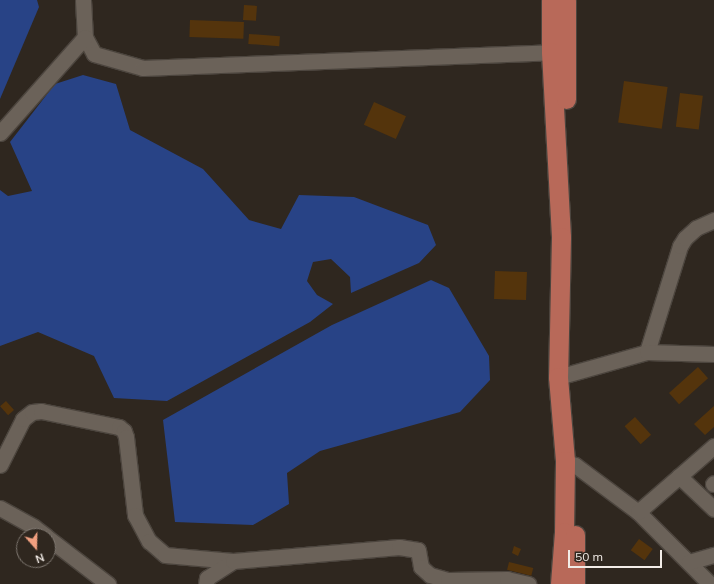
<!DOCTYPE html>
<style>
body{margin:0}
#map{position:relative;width:714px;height:584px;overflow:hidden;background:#2f271f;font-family:Mulish,sans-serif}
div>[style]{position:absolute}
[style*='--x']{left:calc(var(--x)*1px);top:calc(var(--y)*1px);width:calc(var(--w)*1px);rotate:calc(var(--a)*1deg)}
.water>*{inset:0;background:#284386}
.building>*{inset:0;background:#54340c;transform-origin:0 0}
.roads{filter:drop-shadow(1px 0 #4c453e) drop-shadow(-1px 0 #4c453e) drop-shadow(0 1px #4c453e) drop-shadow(0 -1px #4c453e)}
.minor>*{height:15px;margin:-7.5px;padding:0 7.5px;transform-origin:7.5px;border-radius:7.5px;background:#6b6259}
.major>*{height:19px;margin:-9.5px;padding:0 9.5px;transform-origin:9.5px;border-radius:9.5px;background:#b86959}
span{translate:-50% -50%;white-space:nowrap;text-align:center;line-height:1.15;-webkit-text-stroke:4px #2f271f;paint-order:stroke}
.north{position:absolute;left:16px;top:528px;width:40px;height:40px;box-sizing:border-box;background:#2f271f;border:1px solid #7d766f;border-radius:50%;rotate:160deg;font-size:11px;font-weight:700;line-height:16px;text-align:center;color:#f2ece7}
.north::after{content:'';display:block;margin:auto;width:14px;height:18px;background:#f2a080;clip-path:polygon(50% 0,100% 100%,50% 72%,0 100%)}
.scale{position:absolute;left:568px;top:550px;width:94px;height:18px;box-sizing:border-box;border:2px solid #f2ece7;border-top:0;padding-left:5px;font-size:12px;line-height:14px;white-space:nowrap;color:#f2ece7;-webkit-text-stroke:3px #2f271f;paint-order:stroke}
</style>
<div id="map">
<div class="water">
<i style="clip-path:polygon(0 0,37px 0,39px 7px,0 99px)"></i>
<i style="clip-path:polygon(83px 75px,116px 84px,130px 130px,203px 169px,249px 220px,281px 229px,299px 195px,354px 197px,428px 225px,436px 245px,419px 263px,351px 293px,350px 277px,331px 259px,313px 262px,307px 281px,317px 295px,333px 304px,310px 322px,167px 401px,114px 398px,94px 356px,38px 332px,0 346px,0 190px,8px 196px,32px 191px,10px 142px,55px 84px)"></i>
<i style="clip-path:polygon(431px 280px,449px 288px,489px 356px,490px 380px,460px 412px,320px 451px,287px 473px,289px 504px,253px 525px,175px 522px,163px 420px,332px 325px)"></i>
</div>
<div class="building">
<i style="left:244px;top:5px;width:13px;height:15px;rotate:4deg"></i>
<i style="left:190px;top:20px;width:54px;height:17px;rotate:2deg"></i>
<i style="left:249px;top:34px;width:31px;height:10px;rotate:4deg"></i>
<i style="left:624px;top:81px;width:44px;height:42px;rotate:8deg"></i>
<i style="left:680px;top:93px;width:23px;height:34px;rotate:7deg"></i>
<i style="left:374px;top:102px;width:35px;height:25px;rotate:24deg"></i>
<i style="left:495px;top:271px;width:32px;height:28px;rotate:2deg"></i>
<i style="left:698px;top:367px;width:15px;height:39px;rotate:48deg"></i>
<i style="left:6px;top:401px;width:12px;height:8px;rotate:48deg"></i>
<i style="clip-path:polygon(714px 406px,714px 427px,705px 435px,694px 424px)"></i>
<i style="left:635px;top:417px;width:24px;height:14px;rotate:48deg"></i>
<i style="left:639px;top:539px;width:17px;height:14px;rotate:36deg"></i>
<i style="clip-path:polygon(514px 546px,521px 549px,518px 556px,512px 553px)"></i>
<i style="left:509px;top:562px;width:25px;height:8px;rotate:14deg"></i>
</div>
<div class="roads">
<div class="minor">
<i style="--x:83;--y:0;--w:37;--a:87"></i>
<i style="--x:85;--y:37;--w:19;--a:62"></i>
<i style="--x:94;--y:54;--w:51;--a:15.9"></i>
<i style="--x:143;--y:68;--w:408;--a:-2.2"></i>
<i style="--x:0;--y:133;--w:128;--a:-48.5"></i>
<i style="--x:647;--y:352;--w:111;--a:-72.7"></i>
<i style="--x:680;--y:246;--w:9;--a:-58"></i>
<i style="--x:685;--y:238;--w:15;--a:-42"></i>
<i style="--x:696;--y:228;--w:20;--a:-24"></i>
<i style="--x:558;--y:377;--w:92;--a:-15.7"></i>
<i style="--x:647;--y:352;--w:67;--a:1.7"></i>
<i style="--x:565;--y:461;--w:11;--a:22"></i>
<i style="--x:575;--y:465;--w:79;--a:36.7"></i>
<i style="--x:638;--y:512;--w:102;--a:45"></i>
<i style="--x:0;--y:465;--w:51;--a:-63.4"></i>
<i style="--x:23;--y:419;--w:11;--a:-38"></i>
<i style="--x:32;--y:412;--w:9;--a:-6"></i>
<i style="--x:41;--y:411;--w:80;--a:11.6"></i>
<i style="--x:119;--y:427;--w:6;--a:39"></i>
<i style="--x:124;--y:431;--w:6;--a:72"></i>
<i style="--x:126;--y:437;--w:79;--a:83.4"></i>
<i style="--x:135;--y:515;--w:30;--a:62"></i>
<i style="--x:149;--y:541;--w:21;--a:41"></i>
<i style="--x:165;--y:555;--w:68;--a:5"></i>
<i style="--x:679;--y:476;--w:48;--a:43.3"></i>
<i style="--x:713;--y:484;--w:1;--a:-45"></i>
<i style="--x:0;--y:508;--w:39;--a:29"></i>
<i style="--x:34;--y:527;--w:15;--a:37"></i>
<i style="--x:638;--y:512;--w:101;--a:-41"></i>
<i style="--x:48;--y:538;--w:76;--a:37.5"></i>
<i style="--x:689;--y:562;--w:26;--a:-16"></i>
<i style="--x:206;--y:584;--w:6;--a:-81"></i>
<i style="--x:207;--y:578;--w:31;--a:-33"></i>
<i style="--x:233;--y:561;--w:167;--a:-4.8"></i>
<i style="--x:399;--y:547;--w:19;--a:9"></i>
<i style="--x:418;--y:550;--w:17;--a:80"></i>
<i style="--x:421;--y:567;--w:12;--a:42"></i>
<i style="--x:430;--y:575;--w:19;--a:16"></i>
<i style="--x:448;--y:580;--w:59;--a:-1"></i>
<i style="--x:507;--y:579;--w:22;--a:13"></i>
</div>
<div class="major">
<i style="--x:551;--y:0;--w:52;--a:90"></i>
<i style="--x:551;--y:52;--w:185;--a:86.9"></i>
<i style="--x:561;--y:237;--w:140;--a:91.2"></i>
<i style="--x:558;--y:377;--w:84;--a:85.2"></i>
<i style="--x:565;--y:461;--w:71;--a:90.8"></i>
<i style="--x:564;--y:532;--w:52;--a:94.4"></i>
<i style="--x:566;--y:99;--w:99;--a:-90"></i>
<i style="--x:575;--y:535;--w:49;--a:90"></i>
</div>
</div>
<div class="north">N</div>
<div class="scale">50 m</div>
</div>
